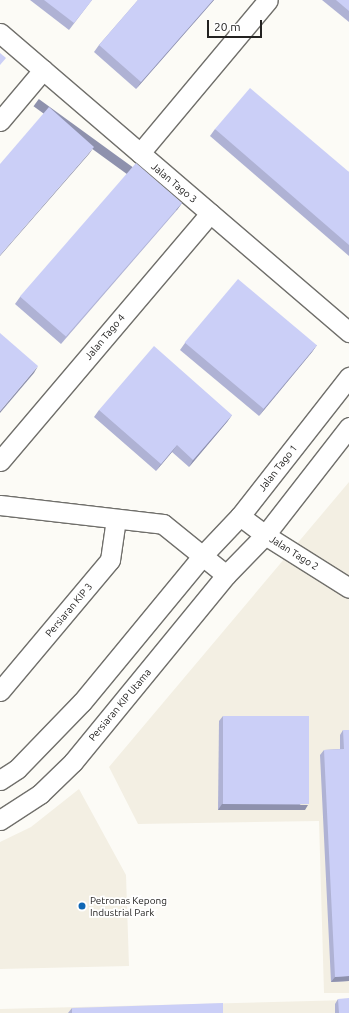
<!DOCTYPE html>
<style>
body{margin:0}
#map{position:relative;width:349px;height:1013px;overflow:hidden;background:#fcfbf6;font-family:Ubuntu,sans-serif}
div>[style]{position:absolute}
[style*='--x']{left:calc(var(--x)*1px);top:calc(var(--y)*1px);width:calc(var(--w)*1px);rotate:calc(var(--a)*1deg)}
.built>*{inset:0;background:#f3efe3}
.roads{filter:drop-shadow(1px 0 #706f6b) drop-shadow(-1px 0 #706f6b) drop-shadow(0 1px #706f6b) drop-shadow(0 -1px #706f6b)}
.minor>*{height:19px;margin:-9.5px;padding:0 9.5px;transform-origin:9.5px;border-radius:9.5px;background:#fff}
.wall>*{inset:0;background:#afb2d4}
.shaded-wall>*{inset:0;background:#8e91ad;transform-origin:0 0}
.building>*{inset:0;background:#cbcff7;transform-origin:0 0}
.dots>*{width:11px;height:11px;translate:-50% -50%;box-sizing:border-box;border:2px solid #fff;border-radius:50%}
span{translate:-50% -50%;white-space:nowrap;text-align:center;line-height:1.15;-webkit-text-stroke:3.5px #fff;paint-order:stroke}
.street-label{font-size:10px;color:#232221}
.poi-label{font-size:10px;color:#232221}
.left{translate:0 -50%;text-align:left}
.scale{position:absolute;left:207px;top:20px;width:55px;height:18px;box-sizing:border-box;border:2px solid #232221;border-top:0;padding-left:5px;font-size:12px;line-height:14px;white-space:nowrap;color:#232221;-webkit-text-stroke:3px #fff;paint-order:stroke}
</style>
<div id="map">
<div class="built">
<i style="clip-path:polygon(349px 482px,349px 993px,324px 993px,319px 821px,138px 824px,109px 767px)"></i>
<i style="clip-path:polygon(79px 789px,126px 875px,129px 966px,0 969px,0 842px,31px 827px)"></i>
<i style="clip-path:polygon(349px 1000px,349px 1013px,0 1013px,0 1009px)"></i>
</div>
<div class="roads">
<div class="minor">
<i style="--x:0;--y:33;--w:460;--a:40.6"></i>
<i style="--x:0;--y:121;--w:67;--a:-49.9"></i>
<i style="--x:140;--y:153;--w:199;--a:-50.1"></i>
<i style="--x:0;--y:461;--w:325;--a:-49.7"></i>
<i style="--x:0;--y:505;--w:164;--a:6.6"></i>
<i style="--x:163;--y:524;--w:81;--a:39"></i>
<i style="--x:240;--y:516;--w:31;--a:37"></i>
<i style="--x:265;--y:535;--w:99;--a:32.2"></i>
<i style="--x:0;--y:691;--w:171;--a:-50"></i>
<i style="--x:110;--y:560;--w:41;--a:-81.7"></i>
<i style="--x:0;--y:780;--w:20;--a:-33"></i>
<i style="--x:17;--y:769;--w:93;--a:-45.9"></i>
<i style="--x:82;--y:702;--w:190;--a:-50.5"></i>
<i style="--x:203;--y:555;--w:54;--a:-46.5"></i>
<i style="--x:240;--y:516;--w:177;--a:-51.9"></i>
<i style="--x:0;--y:820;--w:48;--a:-33"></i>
<i style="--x:40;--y:794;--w:46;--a:-44.1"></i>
<i style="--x:73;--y:762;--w:242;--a:-50.7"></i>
<i style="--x:226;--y:575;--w:56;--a:-45.7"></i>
<i style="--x:265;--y:535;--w:137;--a:-52.1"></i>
</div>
</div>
<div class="wall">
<i style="clip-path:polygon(30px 0,92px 0,69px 30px)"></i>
<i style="clip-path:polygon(138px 0,214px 0,136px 89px,94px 52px,99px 45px)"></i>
<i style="clip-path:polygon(322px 0,349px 0,349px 22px)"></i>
<i style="clip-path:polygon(215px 129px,349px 172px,349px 256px,210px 136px)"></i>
<i style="clip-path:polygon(182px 203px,177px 210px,61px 344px,15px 304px,20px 297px)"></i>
<i style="clip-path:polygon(185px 343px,317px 345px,312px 352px,259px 416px,180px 350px)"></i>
<i style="clip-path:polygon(99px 410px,232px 415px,227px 422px,189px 467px,172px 452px,156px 471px,94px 417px)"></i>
<i style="clip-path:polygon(223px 716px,305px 810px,218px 810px,219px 721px)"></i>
<i style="clip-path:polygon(343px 730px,349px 730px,349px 981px,331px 982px,320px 755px,324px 750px,340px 749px,340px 735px)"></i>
<i style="clip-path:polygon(338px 999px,349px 1013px,335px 1013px,335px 1004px)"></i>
<i style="clip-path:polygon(72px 1008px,223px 1013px,68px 1013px)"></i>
</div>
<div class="shaded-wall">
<i style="clip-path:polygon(213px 0,214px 0,136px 89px,141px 82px)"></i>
<i style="clip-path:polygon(94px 147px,89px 154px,0 256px,0 255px)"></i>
<i style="left:182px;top:203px;width:9px;height:177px;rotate:126deg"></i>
<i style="clip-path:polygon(317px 345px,312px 352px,259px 416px,264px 409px)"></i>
<i style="clip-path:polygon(38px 366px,34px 373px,0 413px,0 411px)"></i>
<i style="clip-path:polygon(232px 415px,227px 422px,189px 467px,193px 460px)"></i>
<i style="clip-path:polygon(177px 445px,172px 452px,156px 471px,161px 464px)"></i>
<i style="clip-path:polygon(222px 804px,308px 805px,305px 810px,218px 810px)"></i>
<i style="clip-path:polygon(349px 976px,349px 981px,331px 982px,335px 977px)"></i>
</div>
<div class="building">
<i style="clip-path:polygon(44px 0,92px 0,74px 23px)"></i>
<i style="clip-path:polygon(138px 0,213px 0,141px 82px,99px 45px)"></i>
<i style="clip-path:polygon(336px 0,349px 0,349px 11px)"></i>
<i style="clip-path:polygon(0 53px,6px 58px,0 65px)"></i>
<i style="clip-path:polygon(250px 88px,349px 172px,349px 245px,215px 129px)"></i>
<i style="clip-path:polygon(49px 107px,94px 147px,0 255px,0 164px)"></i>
<i style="left:136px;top:163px;width:61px;height:177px;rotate:41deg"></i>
<i style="left:238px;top:279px;width:103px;height:83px;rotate:40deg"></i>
<i style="clip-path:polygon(0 333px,38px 366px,0 411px)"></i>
<i style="clip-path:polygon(154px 346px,232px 415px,193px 460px,177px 445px,161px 464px,99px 410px)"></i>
<i style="left:223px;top:716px;width:86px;height:88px"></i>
<i style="clip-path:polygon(343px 730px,349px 730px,349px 976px,335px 977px,324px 750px,344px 749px)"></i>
<i style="clip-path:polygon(349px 998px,349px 1013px,339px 1013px,338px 999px)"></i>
<i style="clip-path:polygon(223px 1003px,223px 1013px,72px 1013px,72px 1008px)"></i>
</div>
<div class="dots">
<i style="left:82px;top:906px;background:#1067b5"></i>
</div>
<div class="street-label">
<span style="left:174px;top:183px;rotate:40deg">Jalan Tago 3</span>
<span style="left:105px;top:337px;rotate:-50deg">Jalan Tago 4</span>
<span style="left:278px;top:468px;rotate:-52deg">Jalan Tago 1</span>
<span style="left:294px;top:553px;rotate:32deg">Jalan Tago 2</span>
<span style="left:69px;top:610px;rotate:-50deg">Persiaran KIP 3</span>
<span style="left:120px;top:705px;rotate:-50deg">Persiaran KIP Utama</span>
</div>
<div class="poi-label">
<span class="left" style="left:90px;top:906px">Petronas Kepong<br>Industrial Park</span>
</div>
<div class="scale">20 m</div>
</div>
